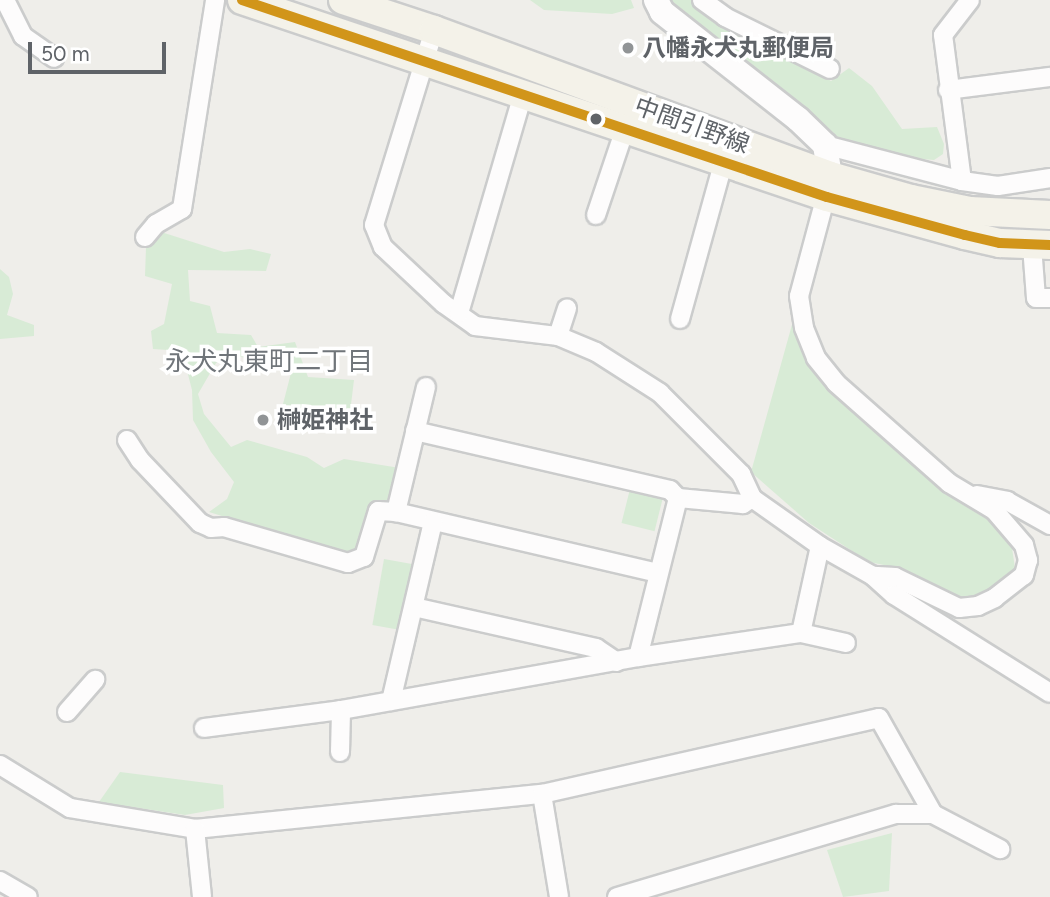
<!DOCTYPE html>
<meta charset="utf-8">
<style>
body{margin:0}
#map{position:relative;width:1050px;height:897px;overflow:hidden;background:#efeeea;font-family:Figtree,"Noto Sans JP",sans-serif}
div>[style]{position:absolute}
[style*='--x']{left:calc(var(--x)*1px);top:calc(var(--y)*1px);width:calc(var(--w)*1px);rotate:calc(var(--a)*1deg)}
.green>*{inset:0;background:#d8ebd6;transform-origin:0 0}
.roads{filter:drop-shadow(2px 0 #cbcccc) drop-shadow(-2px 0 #cbcccc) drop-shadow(0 2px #cbcccc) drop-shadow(0 -2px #cbcccc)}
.street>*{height:18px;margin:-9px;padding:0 9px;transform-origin:9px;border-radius:9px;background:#fdfcfc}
.secondary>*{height:24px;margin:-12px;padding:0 12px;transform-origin:12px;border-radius:12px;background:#fdfcfc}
.primary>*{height:28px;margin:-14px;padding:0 14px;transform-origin:14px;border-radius:14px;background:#f4f2e9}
.bus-1>*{height:10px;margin:-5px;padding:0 5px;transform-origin:5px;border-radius:5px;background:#d1951a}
.dots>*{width:19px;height:19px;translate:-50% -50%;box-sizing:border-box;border:4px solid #fff;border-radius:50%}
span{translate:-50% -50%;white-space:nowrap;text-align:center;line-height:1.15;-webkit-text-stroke:7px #fff;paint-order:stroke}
.poi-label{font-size:24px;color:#5f6368;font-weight:700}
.left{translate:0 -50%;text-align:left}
.street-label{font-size:24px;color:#5f6368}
.neighbourhood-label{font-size:26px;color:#70757a}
.scale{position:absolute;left:28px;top:42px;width:138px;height:32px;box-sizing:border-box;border:4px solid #5f6368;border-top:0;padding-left:9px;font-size:21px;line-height:24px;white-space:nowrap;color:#5f6368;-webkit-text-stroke:5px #fff;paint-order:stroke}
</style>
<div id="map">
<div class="green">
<i style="clip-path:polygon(530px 0,631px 0,634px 8px,612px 14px,544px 10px)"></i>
<i style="clip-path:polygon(671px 0,692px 0,831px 81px,849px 68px,872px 86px,902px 129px,937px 127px,944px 144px,943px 154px,934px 160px,901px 157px,854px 145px,827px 134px,673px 5px)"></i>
<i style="clip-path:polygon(158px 231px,224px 252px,250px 249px,271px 254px,266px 271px,188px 270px,190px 301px,210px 306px,217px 333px,251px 335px,258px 347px,295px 342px,308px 377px,354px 380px,349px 421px,283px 404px,291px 373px,242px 357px,227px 355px,216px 363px,198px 394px,204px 414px,231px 447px,247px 440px,307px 457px,324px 468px,344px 459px,400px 468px,392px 501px,376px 501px,359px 549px,344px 554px,209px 512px,227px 499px,234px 482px,211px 452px,193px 420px,192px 390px,182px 351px,153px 349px,151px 331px,164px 324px,172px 284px,145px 276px,146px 247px)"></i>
<i style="clip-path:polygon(0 269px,9px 277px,13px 294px,7px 315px,34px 325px,34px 336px,0 339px)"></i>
<i style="clip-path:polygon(793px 321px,810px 368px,827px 389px,943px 489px,981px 514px,1000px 530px,1012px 548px,1015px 568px,1002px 581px,986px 593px,963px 598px,899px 568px,869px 562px,809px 523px,751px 472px)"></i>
<i style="left:630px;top:489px;width:34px;height:35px;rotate:14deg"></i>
<i style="left:384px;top:559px;width:34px;height:67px;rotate:10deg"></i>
<i style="clip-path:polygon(120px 772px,223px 785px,224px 808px,185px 815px,99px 802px)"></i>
<i style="clip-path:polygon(892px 833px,889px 891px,843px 897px,827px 850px)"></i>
</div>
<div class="roads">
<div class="street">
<i style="--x:5;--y:0;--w:40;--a:63.4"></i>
<i style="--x:23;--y:36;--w:38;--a:35"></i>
<i style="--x:702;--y:0;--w:29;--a:36"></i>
<i style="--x:725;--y:17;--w:117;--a:26.3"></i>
<i style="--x:434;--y:30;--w:204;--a:107.1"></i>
<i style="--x:374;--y:225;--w:24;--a:68"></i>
<i style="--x:383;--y:247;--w:83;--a:43.1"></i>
<i style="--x:444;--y:304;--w:38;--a:35"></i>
<i style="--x:475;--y:326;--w:84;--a:6.9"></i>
<i style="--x:558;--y:336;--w:41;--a:22.8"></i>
<i style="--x:596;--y:352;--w:76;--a:32.6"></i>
<i style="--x:660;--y:393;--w:115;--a:45"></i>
<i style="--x:741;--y:474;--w:26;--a:65"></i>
<i style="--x:752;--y:498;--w:11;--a:146"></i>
<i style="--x:743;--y:504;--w:65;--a:-174.7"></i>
<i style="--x:678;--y:498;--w:164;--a:104.1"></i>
<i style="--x:948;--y:90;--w:103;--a:-7.3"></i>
<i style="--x:825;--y:145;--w:142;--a:14.7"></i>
<i style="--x:962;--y:181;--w:36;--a:8"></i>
<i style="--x:998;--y:186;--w:53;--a:-8.7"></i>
<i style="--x:962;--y:181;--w:147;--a:-97.4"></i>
<i style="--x:943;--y:35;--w:44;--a:-52.4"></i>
<i style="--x:828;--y:188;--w:112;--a:105"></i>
<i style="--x:799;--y:296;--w:32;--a:81"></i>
<i style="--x:804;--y:328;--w:32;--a:68"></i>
<i style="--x:816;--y:358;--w:32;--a:51"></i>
<i style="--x:836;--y:383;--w:151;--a:41.5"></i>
<i style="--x:949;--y:483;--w:52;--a:31"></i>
<i style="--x:994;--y:510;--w:46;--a:49.4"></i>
<i style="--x:1024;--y:545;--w:16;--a:75"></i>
<i style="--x:1028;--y:560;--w:16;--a:105"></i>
<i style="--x:1024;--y:575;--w:37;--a:142"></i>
<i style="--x:995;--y:598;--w:19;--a:155"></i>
<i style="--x:978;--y:606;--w:19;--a:174"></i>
<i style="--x:959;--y:608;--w:71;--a:-154.2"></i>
<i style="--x:895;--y:577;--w:22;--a:-177"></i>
<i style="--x:596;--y:215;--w:91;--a:-71.4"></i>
<i style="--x:145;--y:237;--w:17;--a:-50"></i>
<i style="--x:156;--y:224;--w:30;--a:-30"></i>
<i style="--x:182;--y:209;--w:212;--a:-81"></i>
<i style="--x:1032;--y:246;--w:52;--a:85.6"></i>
<i style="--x:1036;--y:298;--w:14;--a:0"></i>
<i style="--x:459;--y:313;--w:228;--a:-73.7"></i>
<i style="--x:680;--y:319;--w:161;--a:-74.5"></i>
<i style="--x:558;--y:336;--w:29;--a:-72"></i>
<i style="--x:426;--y:387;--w:129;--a:103.5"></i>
<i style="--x:396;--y:512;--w:269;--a:13.1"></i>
<i style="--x:415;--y:431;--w:262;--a:13"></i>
<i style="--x:670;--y:490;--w:11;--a:45"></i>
<i style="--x:127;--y:440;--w:24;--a:57"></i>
<i style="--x:140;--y:460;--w:87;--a:46.4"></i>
<i style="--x:200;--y:523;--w:12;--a:24"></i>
<i style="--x:211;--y:528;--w:13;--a:-4"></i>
<i style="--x:224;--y:527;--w:129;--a:16.2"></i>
<i style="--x:348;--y:563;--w:17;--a:-21"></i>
<i style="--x:364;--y:557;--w:48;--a:-73.1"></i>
<i style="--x:378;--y:511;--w:18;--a:3"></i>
<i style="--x:977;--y:495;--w:31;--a:11"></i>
<i style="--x:1007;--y:501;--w:49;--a:29.2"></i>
<i style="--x:752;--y:498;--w:83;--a:35.2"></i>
<i style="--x:820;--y:546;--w:61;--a:29.5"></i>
<i style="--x:873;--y:576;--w:28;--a:42"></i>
<i style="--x:894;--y:595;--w:184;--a:32.1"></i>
<i style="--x:414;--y:607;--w:187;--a:12.7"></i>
<i style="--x:596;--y:648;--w:25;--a:34"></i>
<i style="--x:801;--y:633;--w:89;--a:-77.7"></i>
<i style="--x:391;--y:701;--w:184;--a:-76.8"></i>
<i style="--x:67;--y:712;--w:43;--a:-48.8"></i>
<i style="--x:204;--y:728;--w:138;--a:-7.5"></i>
<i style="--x:341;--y:710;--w:302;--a:-10.1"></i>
<i style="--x:638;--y:657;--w:165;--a:-8.4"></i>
<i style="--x:801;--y:633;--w:46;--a:12.5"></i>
<i style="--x:340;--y:752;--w:42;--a:-88.6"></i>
<i style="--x:0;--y:765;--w:82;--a:31.6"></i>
<i style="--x:70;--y:808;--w:127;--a:9.5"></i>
<i style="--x:195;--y:829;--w:349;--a:-5.8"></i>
<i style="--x:542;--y:794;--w:345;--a:-12.7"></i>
<i style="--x:879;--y:718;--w:110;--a:60.6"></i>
<i style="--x:542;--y:794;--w:104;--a:80.6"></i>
<i style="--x:195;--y:829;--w:68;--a:84.1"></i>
<i style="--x:0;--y:881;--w:32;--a:30"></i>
<i style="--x:617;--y:897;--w:291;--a:-16.6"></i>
<i style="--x:896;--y:814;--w:37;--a:0"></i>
<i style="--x:933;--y:814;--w:76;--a:27.6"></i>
</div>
<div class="secondary">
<i style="--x:656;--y:0;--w:13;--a:63"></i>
<i style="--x:662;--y:12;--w:173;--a:38.2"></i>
<i style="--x:798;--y:119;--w:37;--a:44"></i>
<i style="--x:825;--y:145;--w:31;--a:81"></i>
</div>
<div class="primary">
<i style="--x:242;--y:0;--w:617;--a:18.61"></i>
<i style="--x:827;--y:197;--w:143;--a:15.4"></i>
<i style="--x:965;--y:235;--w:36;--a:13"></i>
<i style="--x:1000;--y:243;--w:50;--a:2.3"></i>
<i style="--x:343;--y:0;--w:96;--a:18.2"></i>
<i style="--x:434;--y:30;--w:422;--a:20.2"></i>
<i style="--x:830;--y:176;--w:84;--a:15.9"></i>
<i style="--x:911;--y:199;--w:60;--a:11.5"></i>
<i style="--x:970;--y:211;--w:80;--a:2.9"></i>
</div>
</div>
<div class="bus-1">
<i style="--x:242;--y:0;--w:617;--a:18.61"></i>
<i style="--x:827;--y:197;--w:143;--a:15.4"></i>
<i style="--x:965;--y:235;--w:36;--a:13"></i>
<i style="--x:1000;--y:243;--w:50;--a:2.3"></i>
</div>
<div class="dots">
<i style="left:628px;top:48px;background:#919496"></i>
<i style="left:596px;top:119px;background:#5f6368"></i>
<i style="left:263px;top:420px;background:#919496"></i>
</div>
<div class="poi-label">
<span class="left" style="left:642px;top:48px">八幡永犬丸郵便局</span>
<span class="left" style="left:277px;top:420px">榊姫神社</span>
</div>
<div class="street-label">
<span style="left:692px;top:125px;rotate:20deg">中間引野線</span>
</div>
<div class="neighbourhood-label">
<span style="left:269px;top:362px">永犬丸東町二丁目</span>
</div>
<div class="scale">50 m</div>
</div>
